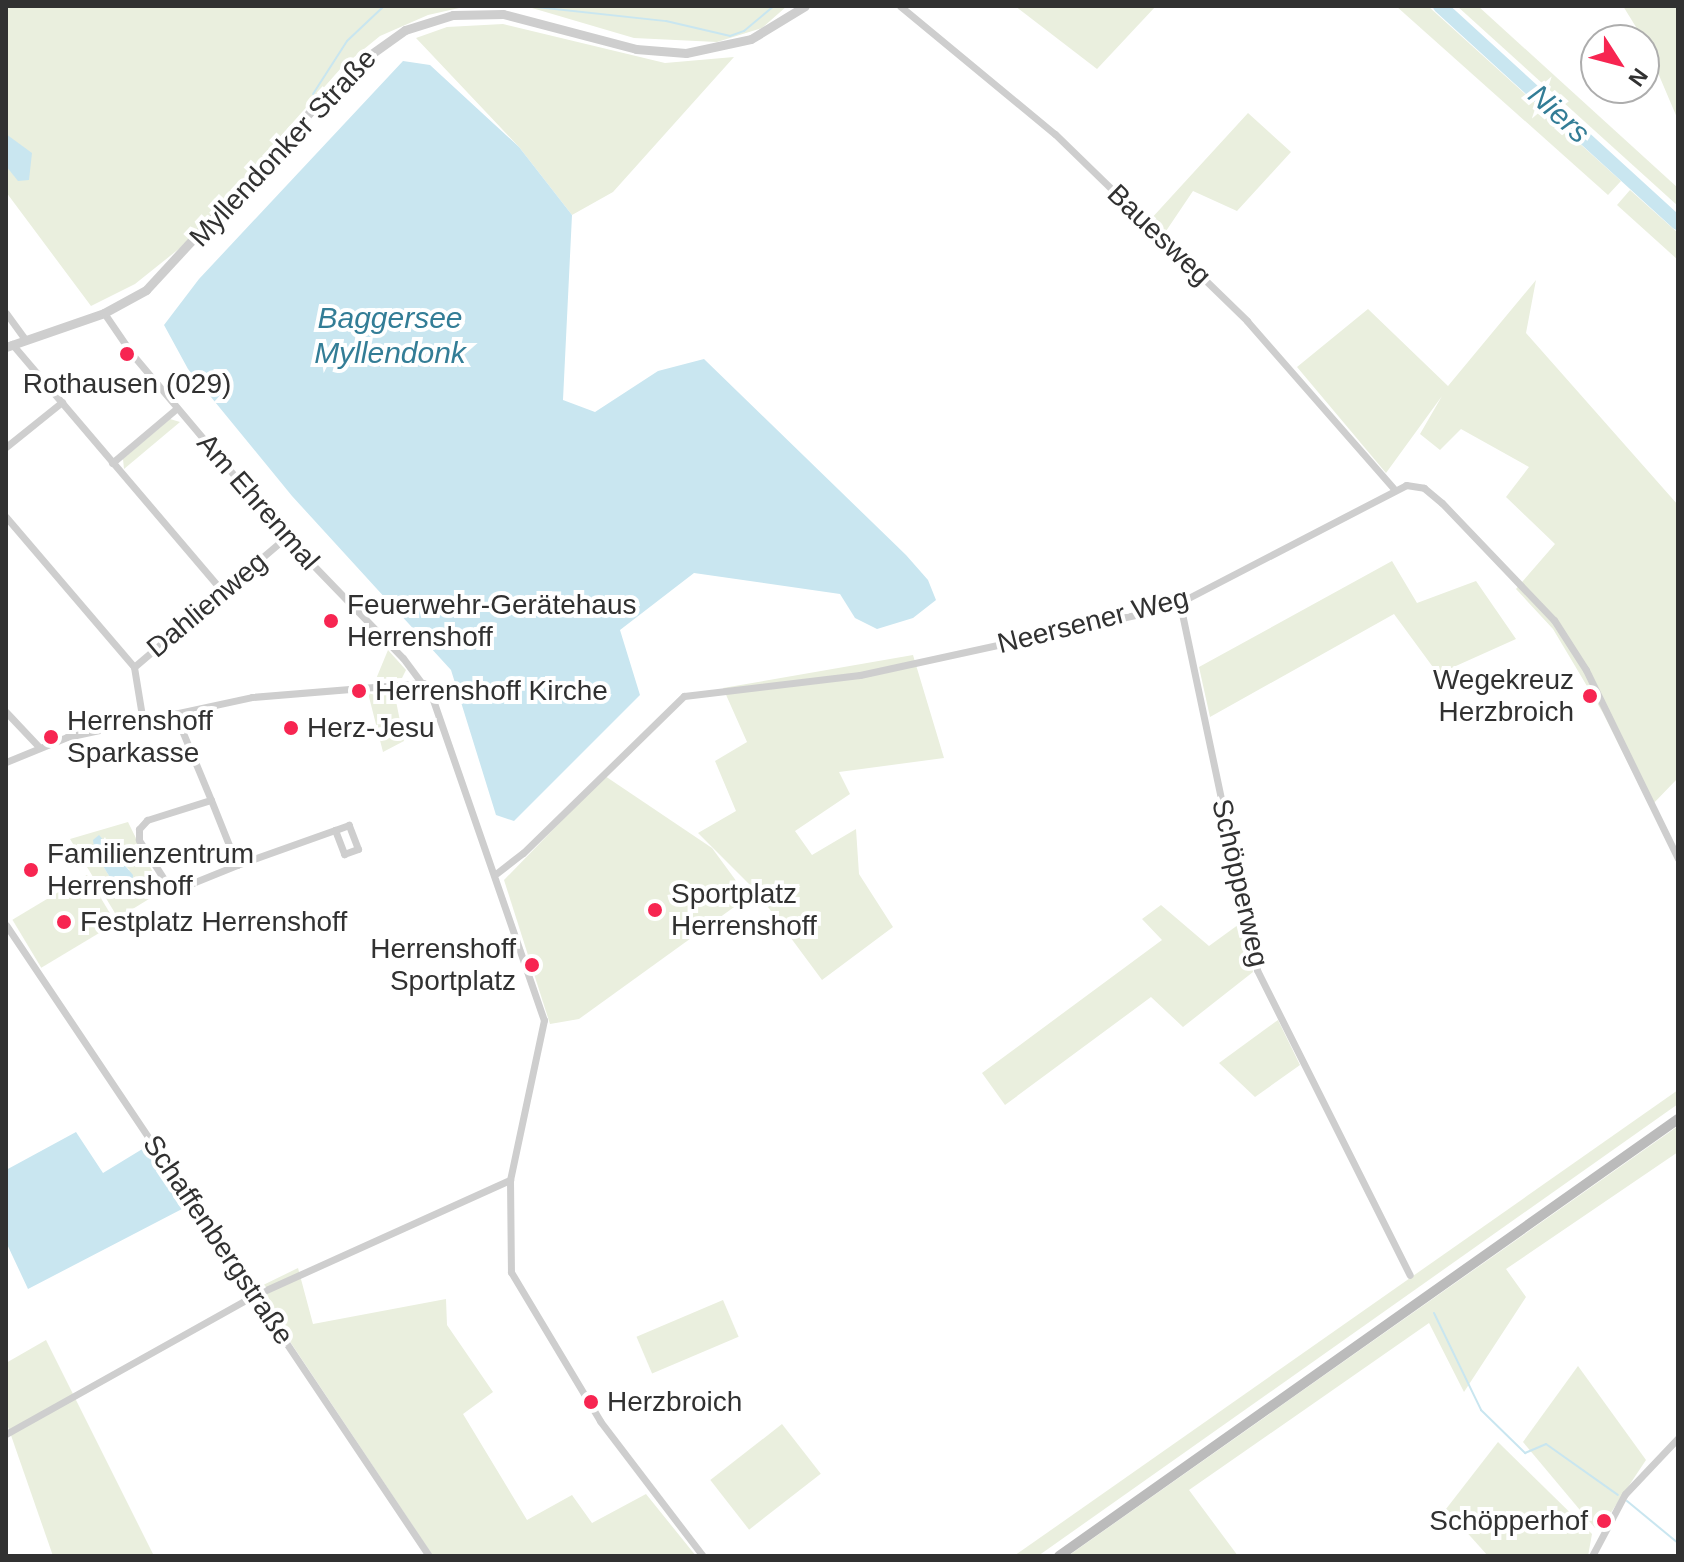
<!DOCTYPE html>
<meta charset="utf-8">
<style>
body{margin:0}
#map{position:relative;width:1684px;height:1562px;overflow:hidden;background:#fff;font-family:Helvetica,sans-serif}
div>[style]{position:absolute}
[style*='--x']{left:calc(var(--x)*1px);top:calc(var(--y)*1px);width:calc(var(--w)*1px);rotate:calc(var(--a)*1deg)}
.green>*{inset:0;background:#eaefde;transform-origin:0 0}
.water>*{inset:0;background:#c9e6f0}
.stream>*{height:2px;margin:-1px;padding:0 1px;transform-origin:1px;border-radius:1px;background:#c9e6f0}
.river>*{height:14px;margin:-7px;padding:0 7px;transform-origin:7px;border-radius:7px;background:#c9e6f0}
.minor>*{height:7px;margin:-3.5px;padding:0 3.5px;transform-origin:3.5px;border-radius:3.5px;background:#cecece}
.tertiary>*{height:9px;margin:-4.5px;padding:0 4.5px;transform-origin:4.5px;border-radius:4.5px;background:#cecece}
.secondary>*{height:10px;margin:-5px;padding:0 5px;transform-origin:5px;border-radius:5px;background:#bbb}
.dots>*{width:22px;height:22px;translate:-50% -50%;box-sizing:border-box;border:4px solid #fff;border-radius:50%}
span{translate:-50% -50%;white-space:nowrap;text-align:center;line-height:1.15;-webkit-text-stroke:8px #fff;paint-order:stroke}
.street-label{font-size:28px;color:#313131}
.poi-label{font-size:28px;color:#313131}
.left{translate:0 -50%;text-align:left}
.right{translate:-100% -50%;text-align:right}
.water-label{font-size:30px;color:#337d96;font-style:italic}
.frame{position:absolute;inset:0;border:8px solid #313131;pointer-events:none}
.north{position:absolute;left:1580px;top:24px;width:80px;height:80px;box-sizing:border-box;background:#fff;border:2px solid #adadad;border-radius:50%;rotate:126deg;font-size:22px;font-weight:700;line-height:32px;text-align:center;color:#313131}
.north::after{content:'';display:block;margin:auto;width:28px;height:36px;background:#f72551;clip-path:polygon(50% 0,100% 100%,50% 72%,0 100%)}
</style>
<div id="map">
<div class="green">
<i style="clip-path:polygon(6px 6px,468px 6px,428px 15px,380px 36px,342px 67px,185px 244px,135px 284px,91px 306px,6px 192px)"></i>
<i style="clip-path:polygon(507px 6px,787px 6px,762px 28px,717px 42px,634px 38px,532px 8px)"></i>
<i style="clip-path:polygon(1015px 6px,1156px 6px,1097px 69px)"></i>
<i style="clip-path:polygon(1396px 6px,1428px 6px,1621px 181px,1608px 195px)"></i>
<i style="clip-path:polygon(1457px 6px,1478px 6px,1678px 188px,1678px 206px)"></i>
<i style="clip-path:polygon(1623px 6px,1678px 6px,1678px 120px,1644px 40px)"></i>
<i style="clip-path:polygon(503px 24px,665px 63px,734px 57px,613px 192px,572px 215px,519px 147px,416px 38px,447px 27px)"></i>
<i style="clip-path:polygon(1248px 113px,1291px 152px,1237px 211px,1193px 191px,1164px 234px,1150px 220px)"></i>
<i style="clip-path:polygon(1630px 190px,1678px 233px,1678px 260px,1617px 205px)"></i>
<i style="clip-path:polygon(1536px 280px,1526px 333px,1678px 505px,1678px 778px,1650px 807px,1603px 713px,1553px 629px,1516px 589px,1555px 544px,1506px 497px,1529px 467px,1461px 429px,1440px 450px,1420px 434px,1442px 396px,1386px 473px,1297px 367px,1368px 309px,1448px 386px)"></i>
<i style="clip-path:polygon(170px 419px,180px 422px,124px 469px,123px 459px)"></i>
<i style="clip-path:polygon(1392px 561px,1417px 603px,1476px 581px,1516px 639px,1438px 674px,1394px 614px,1210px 717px,1199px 667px)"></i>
<i style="clip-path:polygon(388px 650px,406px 670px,402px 678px,376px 679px)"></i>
<i style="clip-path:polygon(913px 655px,944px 758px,839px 772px,850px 794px,795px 831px,812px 855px,856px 829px,859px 874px,893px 927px,822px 980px,756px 891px,698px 833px,736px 811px,715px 761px,747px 742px,723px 688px)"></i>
<i style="clip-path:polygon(390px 691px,394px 691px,404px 741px,383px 752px,368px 693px,379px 696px)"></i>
<i style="clip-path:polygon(605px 776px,712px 848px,748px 897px,579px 1019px,550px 1024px,504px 880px)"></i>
<i style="clip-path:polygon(evenodd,128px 822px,162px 891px,118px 918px,70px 839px,128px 822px,105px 837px,113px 855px,130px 870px,111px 879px,95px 853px,105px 837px)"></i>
<i style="left:87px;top:875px;width:56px;height:87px;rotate:59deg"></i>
<i style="clip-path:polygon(1161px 905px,1209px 946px,1242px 922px,1253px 972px,1183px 1027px,1151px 997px,1005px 1105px,982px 1073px,1162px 940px,1142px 919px)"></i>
<i style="clip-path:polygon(1278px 1020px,1300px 1065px,1255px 1097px,1219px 1063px)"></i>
<i style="clip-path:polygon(1678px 1090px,1678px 1104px,1038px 1556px,1014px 1556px)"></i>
<i style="clip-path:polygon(1678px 1126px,1678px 1152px,1506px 1269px,1526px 1297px,1464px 1392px,1429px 1323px,1189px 1490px,1238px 1556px,1068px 1556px)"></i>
<i style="clip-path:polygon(298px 1268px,313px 1324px,446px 1299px,447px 1325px,493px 1392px,463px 1414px,527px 1520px,572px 1495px,592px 1523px,646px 1494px,696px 1556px,433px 1556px,255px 1289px)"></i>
<i style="left:723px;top:1300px;width:40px;height:94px;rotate:67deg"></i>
<i style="clip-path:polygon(46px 1340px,154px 1556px,53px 1556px,6px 1421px,6px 1363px)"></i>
<i style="clip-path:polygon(1578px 1366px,1646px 1460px,1602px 1526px,1595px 1528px,1523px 1442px)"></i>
<i style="left:782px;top:1424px;width:63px;height:91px;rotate:52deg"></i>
<i style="clip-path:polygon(1498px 1442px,1592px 1534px,1588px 1556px,1488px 1556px,1446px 1509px)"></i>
</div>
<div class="water">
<i style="clip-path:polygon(403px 61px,430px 65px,519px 147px,572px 215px,563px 400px,595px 412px,658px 371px,704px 359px,906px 555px,928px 580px,936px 600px,913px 618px,877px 629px,855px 618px,840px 594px,694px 573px,620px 630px,640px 695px,514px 821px,496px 815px,451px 670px,292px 496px,188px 369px,164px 325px,199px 279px)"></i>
<i style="clip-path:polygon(6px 134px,32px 153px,29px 180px,18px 181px,6px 166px)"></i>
<i style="clip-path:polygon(99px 835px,133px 875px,132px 885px,119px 889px,114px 884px,95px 853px,93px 840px)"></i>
<i style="clip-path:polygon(76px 1132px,103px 1173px,144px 1148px,182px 1209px,28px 1289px,6px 1242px,6px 1170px)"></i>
</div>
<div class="stream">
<i style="--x:527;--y:6;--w:140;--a:6.2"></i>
<i style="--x:666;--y:21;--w:66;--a:13.2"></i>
<i style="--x:730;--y:36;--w:15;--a:-20"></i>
<i style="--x:744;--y:31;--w:39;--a:-40"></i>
<i style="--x:313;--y:94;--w:63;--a:-57.3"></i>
<i style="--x:347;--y:41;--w:51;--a:-43.4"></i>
<i style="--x:1434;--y:1313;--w:108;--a:64.1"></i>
<i style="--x:1481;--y:1410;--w:62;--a:44.3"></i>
<i style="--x:1525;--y:1453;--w:23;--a:-23"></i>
<i style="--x:1546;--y:1444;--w:88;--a:35.3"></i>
<i style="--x:1627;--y:1501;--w:66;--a:39.5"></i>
</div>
<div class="river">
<i style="--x:1440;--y:6;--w:322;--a:42.4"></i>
</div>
<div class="minor">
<i style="--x:900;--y:6;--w:201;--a:39.6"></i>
<i style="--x:1055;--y:134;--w:268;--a:44.2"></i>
<i style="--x:1247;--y:321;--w:222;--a:48.8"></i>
<i style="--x:6;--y:313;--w:31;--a:54"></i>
<i style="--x:104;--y:313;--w:50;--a:55.7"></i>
<i style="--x:132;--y:354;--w:239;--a:49.9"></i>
<i style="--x:286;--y:537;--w:168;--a:46"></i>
<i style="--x:403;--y:658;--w:49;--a:53.4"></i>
<i style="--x:432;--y:697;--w:342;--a:70.9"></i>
<i style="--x:544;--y:1020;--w:164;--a:102"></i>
<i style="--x:510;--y:1180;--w:92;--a:89.4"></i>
<i style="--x:511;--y:1272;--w:174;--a:59.1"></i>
<i style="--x:600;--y:1421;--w:170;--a:52.7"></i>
<i style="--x:12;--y:344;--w:324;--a:49.6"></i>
<i style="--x:6;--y:447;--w:72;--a:-38.8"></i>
<i style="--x:112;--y:463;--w:85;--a:-40.2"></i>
<i style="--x:6;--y:517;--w:197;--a:49.5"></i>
<i style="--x:1180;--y:604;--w:374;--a:78.1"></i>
<i style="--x:1257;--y:970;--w:341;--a:63.4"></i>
<i style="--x:6;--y:712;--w:47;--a:46.7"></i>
<i style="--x:176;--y:716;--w:91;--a:67.4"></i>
<i style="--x:211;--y:800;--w:70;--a:68.2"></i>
<i style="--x:237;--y:865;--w:64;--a:157.9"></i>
<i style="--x:178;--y:889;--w:9;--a:-167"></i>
<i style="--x:169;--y:887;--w:56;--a:-122.6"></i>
<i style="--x:139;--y:840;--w:11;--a:-90"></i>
<i style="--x:139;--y:829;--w:12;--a:-48"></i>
<i style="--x:147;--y:820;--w:67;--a:-17.4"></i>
<i style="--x:143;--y:722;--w:56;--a:-99.3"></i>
<i style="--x:134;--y:667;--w:200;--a:-40.5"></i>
<i style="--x:6;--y:762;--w:66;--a:-22.3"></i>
<i style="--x:67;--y:737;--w:189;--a:-12.2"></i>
<i style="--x:252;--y:697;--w:172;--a:-4.7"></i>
<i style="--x:237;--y:865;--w:104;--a:-19.7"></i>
<i style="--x:335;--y:830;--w:26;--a:69"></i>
<i style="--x:344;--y:854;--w:15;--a:-20"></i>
<i style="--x:358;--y:849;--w:26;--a:-111"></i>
<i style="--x:349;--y:825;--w:15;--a:160"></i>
<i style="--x:497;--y:873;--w:33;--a:-38"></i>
<i style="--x:523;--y:853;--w:225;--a:-44.3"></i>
<i style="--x:684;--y:696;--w:177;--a:-6.8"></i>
<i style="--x:860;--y:675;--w:318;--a:-12.3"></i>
<i style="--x:1171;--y:607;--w:265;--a:-27.4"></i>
<i style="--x:1406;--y:485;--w:18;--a:9"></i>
<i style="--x:1424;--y:488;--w:23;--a:40"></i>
<i style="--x:1442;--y:503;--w:162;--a:46.3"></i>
<i style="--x:1554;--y:620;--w:59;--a:57.4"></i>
<i style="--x:1586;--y:670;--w:210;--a:64"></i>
<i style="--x:6;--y:925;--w:760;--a:56.16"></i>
<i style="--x:6;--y:1434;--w:285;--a:-29.2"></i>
<i style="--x:255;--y:1295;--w:280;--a:-24.3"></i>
<i style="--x:1592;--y:1556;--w:70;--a:-62"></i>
<i style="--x:1625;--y:1494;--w:77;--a:-46.6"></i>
</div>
<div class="tertiary">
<i style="--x:6;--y:347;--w:104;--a:-19.1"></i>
<i style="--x:104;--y:313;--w:48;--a:-28.7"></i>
<i style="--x:146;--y:290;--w:299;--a:-47.3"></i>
<i style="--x:349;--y:70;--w:69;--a:-35.5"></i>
<i style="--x:405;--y:30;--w:50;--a:-17.4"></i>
<i style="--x:453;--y:15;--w:50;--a:-1.1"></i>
<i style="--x:503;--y:14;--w:138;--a:14.7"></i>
<i style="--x:636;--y:49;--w:50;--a:4.6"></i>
<i style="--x:686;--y:53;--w:66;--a:-12.2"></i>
<i style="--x:751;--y:39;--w:63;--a:-31.4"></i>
</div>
<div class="secondary">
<i style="--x:1059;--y:1556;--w:758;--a:-35.22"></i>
</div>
<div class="dots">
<i style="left:127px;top:354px;background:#f72551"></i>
<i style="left:331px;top:621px;background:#f72551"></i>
<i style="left:359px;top:691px;background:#f72551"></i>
<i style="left:1590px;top:696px;background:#f72551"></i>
<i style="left:291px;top:728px;background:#f72551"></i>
<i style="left:51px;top:737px;background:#f72551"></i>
<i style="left:31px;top:870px;background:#f72551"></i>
<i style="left:655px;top:910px;background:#f72551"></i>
<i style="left:64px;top:922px;background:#f72551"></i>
<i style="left:532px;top:965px;background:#f72551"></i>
<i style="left:591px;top:1402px;background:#f72551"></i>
<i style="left:1604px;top:1521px;background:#f72551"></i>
</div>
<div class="street-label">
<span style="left:283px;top:148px;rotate:-47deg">Myllendonker Straße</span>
<span style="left:1159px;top:235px;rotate:44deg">Bauesweg</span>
<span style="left:258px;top:502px;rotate:49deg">Am Ehrenmal</span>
<span style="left:207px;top:605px;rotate:-40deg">Dahlienweg</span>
<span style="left:1093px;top:621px;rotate:-14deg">Neersener Weg</span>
<span style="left:1240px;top:883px;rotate:77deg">Schöpperweg</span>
<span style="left:218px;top:1240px;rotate:56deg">Schaffenbergstraße</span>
</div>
<div class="poi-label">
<span style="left:127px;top:384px">Rothausen (029)</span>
<span class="left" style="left:347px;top:621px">Feuerwehr-Gerätehaus<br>Herrenshoff</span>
<span class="right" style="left:1574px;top:696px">Wegekreuz<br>Herzbroich</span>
<span class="left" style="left:375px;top:691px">Herrenshoff Kirche</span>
<span class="left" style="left:67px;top:737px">Herrenshoff<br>Sparkasse</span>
<span class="left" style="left:307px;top:728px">Herz-Jesu</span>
<span class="left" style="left:47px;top:870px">Familienzentrum<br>Herrenshoff</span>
<span class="left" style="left:671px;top:910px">Sportplatz<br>Herrenshoff</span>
<span class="left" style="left:80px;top:922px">Festplatz Herrenshoff</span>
<span class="right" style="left:516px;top:965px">Herrenshoff<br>Sportplatz</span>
<span class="left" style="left:607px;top:1402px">Herzbroich</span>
<span class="right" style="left:1588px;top:1521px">Schöpperhof</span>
</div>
<div class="water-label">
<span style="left:1559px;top:114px;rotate:42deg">Niers</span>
<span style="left:390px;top:335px">Baggersee<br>Myllendonk</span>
</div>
<div class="frame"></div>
<div class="north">N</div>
</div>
